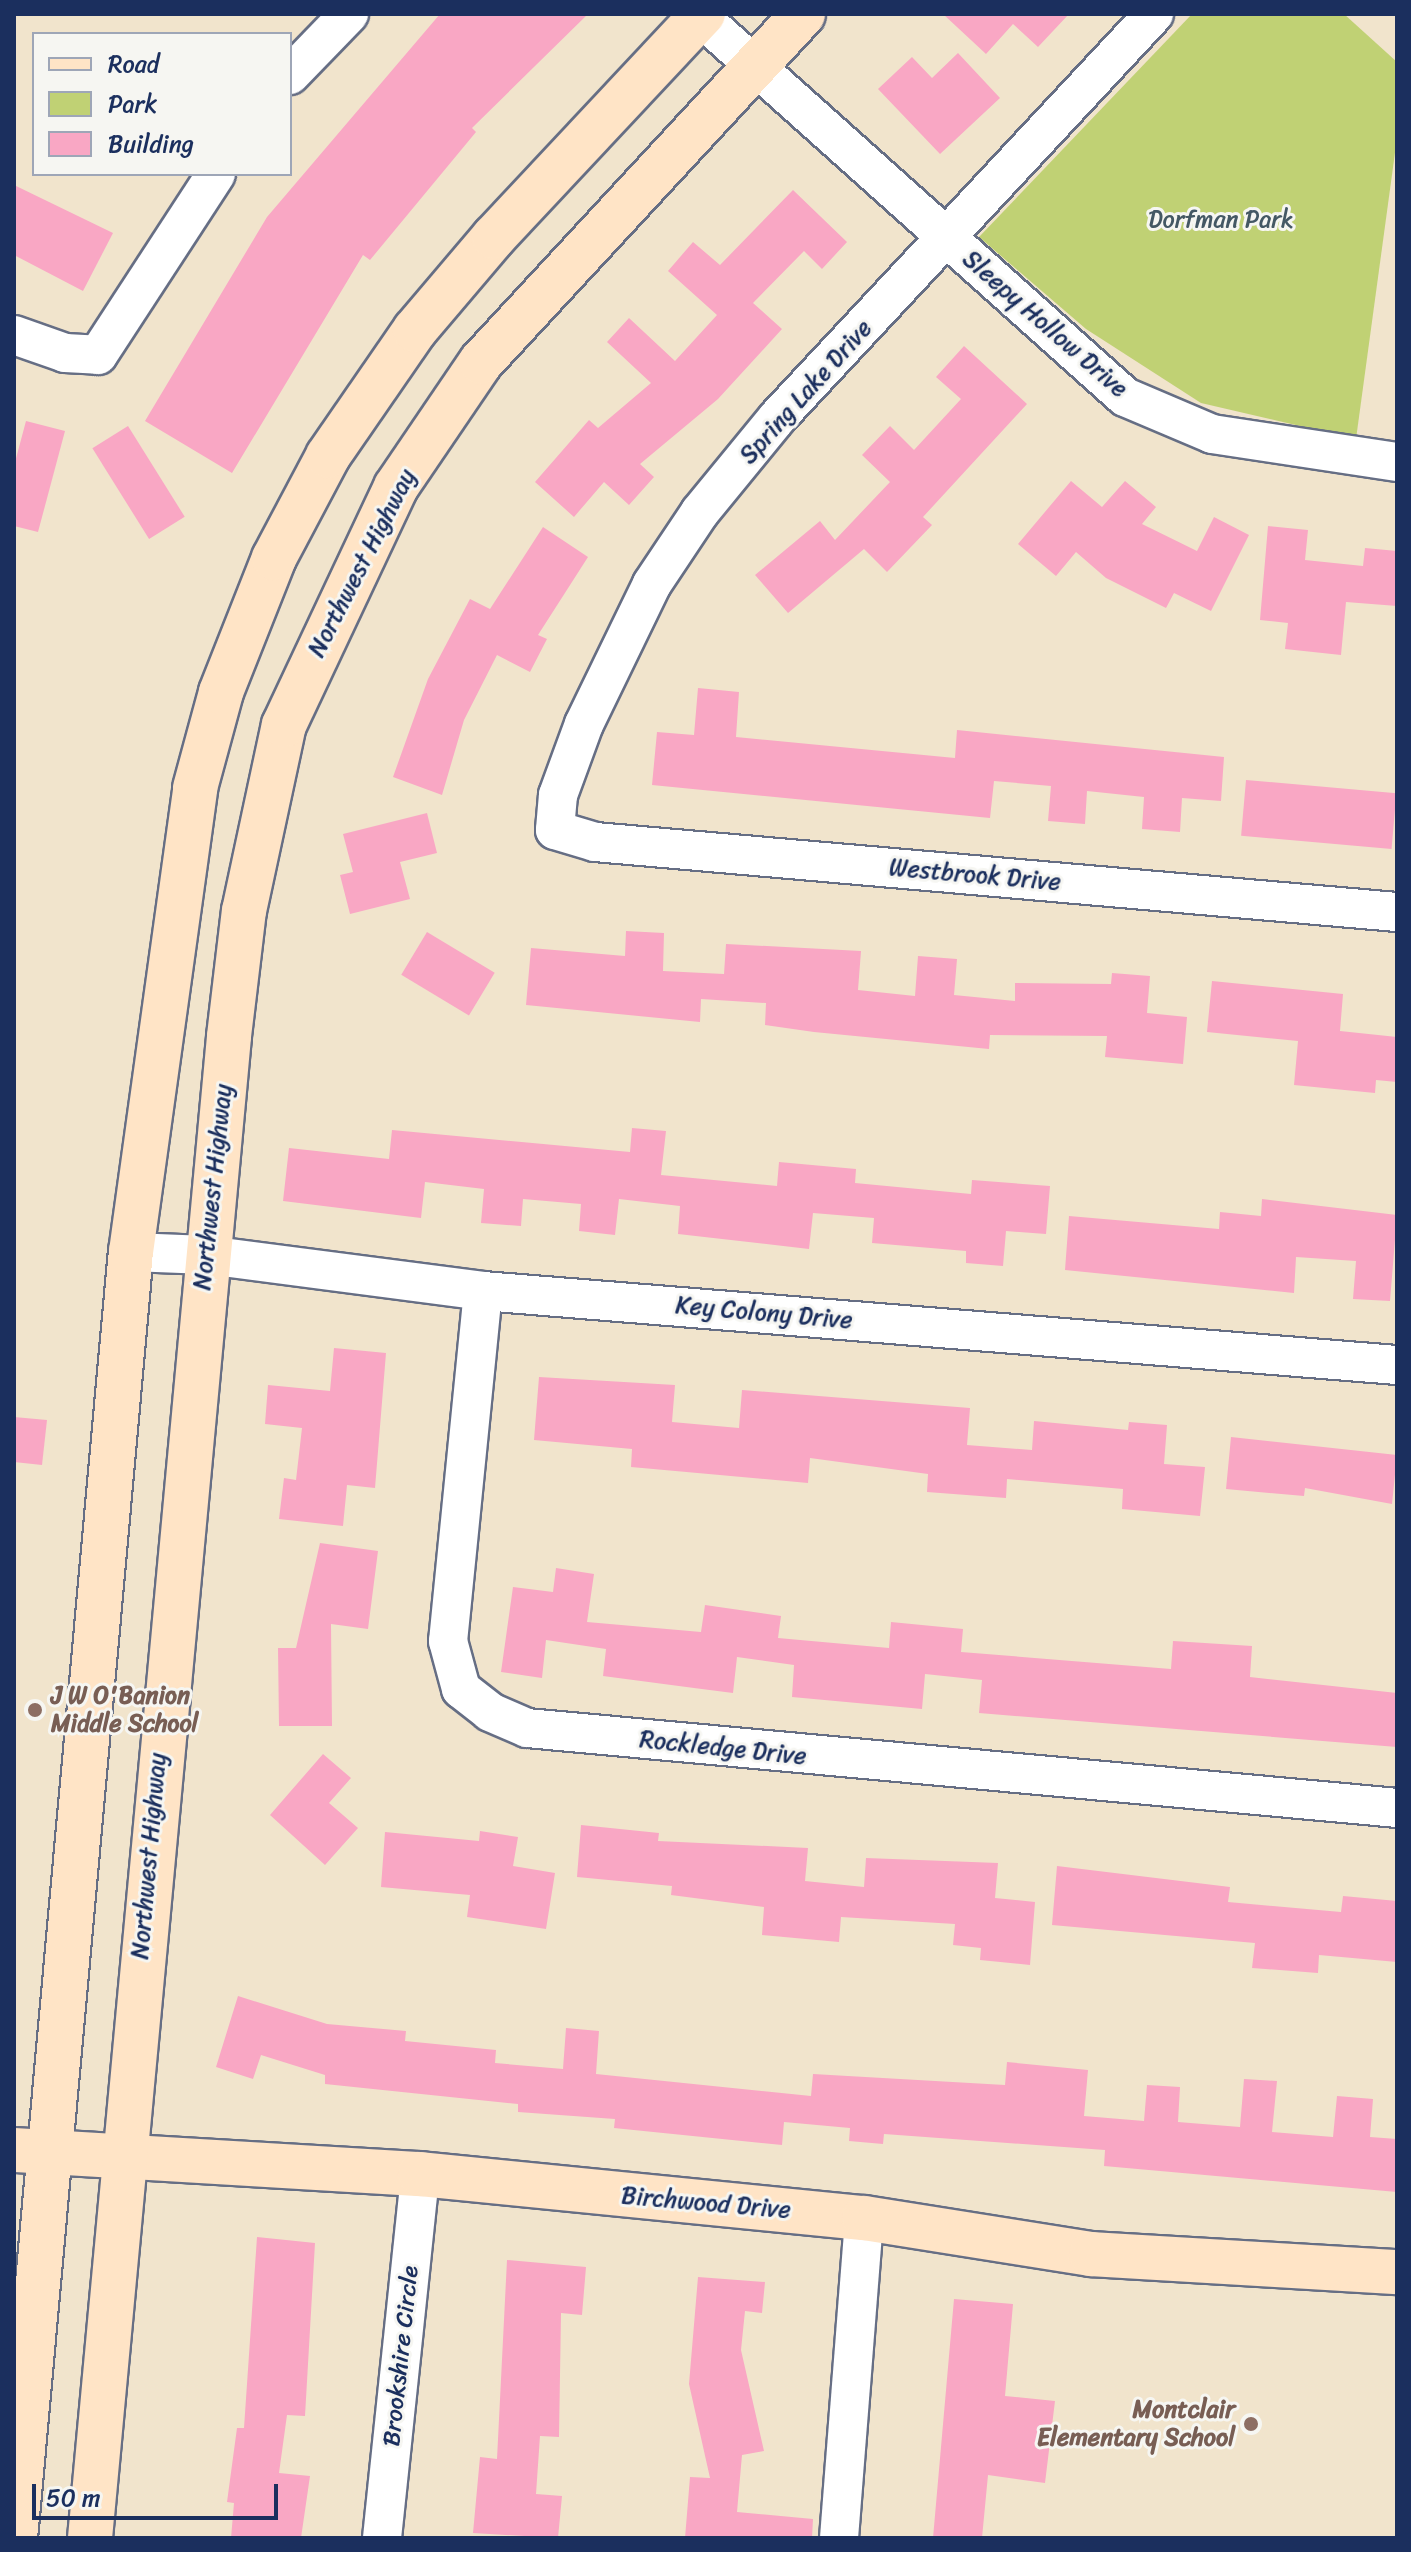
<!DOCTYPE html>
<style>
body{margin:0}
#map{position:relative;width:1411px;height:2552px;overflow:hidden;background:#f1e4cc;font-family:Sriracha,sans-serif}
div>[style]{position:absolute}
[style*='--x']{left:calc(var(--x)*1px);top:calc(var(--y)*1px);width:calc(var(--w)*1px);rotate:calc(var(--a)*1deg)}
.green>*{inset:0;background:#c0d174}
.building>*{inset:0;background:#f9a7c4;transform-origin:0 0}
.roads{filter:drop-shadow(2px 0 #666e84) drop-shadow(-2px 0 #666e84) drop-shadow(0 2px #666e84) drop-shadow(0 -2px #666e84)}
.street>*{height:38px;margin:-19px;padding:0 19px;transform-origin:19px;border-radius:19px;background:#fff}
.secondary>*{height:44px;margin:-22px;padding:0 22px;transform-origin:22px;border-radius:22px;background:#ffe4c6}
.dots>*{width:22px;height:22px;translate:-50% -50%;box-sizing:border-box;border:4px solid #f6f6f2;border-radius:50%}
span{translate:-50% -50%;white-space:nowrap;text-align:center;line-height:1.15;-webkit-text-stroke:6px #f6f6f2;paint-order:stroke}
.park-label{font-size:24px;color:#445864}
.street-label{font-size:24px;color:#1b2f5e}
.education-label{font-size:24px;color:#785e54;font-weight:700}
.left{translate:0 -50%;text-align:left}
.right{translate:-100% -50%;text-align:right}
.frame{position:absolute;inset:0;border:16px solid #1b2f5e;pointer-events:none}
.legend{position:absolute;left:32px;top:32px;width:260px;height:144px;box-sizing:border-box;background:#f6f6f2;border:2px solid #9ea6b7;margin:0;padding:10px 14px;list-style:none;font-size:24px;color:#1b2f5e}
.legend li{display:flex;align-items:center;gap:16px;height:40px}
.legend b{width:40px;border:2px solid #9ea6b7}
.scale{position:absolute;left:32px;top:2484px;width:246px;height:36px;box-sizing:border-box;border:4px solid #1b2f5e;border-top:0;padding-left:10px;font-size:24px;line-height:28px;white-space:nowrap;color:#1b2f5e;-webkit-text-stroke:6px #f6f6f2;paint-order:stroke}
</style>
<div id="map">
<div class="green">
<i style="clip-path:polygon(1192px 14px,1344px 14px,1397px 62px,1397px 138px,1356px 439px,1201px 403px,1086px 329px,979px 237px)"></i>
</div>
<div class="building">
<i style="clip-path:polygon(440px 14px,588px 14px,472px 128px,476px 132px,370px 260px,363px 255px,232px 473px,145px 421px,267px 217px)"></i>
<i style="clip-path:polygon(943px 14px,1069px 14px,1038px 47px,1013px 24px,986px 54px)"></i>
<i style="clip-path:polygon(958px 53px,1000px 98px,940px 154px,878px 89px,912px 57px,932px 78px)"></i>
<i style="clip-path:polygon(14px 185px,113px 233px,83px 291px,14px 255px)"></i>
<i style="clip-path:polygon(793px 190px,847px 242px,822px 269px,804px 251px,753px 303px,782px 329px,718px 399px,640px 464px,654px 477px,629px 505px,604px 482px,574px 517px,535px 482px,589px 420px,598px 428px,651px 383px,607px 342px,629px 318px,675px 361px,717px 315px,668px 271px,693px 242px,720px 265px)"></i>
<i style="clip-path:polygon(964px 346px,1027px 404px,923px 517px,932px 525px,887px 572px,864px 549px,788px 613px,755px 575px,820px 521px,835px 540px,890px 482px,862px 455px,890px 426px,914px 450px,961px 399px,936px 377px)"></i>
<i style="clip-path:polygon(26px 421px,65px 431px,38px 532px,14px 526px,14px 466px)"></i>
<i style="left:128px;top:426px;width:107px;height:42px;rotate:58deg"></i>
<i style="clip-path:polygon(1071px 481px,1102px 507px,1125px 481px,1156px 507px,1142px 524px,1197px 551px,1214px 517px,1249px 535px,1211px 611px,1174px 593px,1166px 608px,1106px 578px,1076px 552px,1056px 576px,1018px 544px)"></i>
<i style="clip-path:polygon(1268px 526px,1308px 530px,1305px 560px,1363px 566px,1365px 548px,1397px 551px,1397px 606px,1346px 602px,1341px 655px,1285px 649px,1288px 623px,1260px 620px)"></i>
<i style="clip-path:polygon(543px 527px,588px 557px,538px 635px,547px 639px,530px 672px,497px 655px,464px 720px,442px 795px,393px 777px,428px 679px,470px 599px,490px 609px)"></i>
<i style="clip-path:polygon(698px 688px,739px 692px,736px 737px,955px 758px,957px 730px,1224px 757px,1221px 801px,1182px 798px,1180px 832px,1142px 829px,1144px 797px,1087px 791px,1085px 824px,1048px 821px,1051px 786px,994px 781px,990px 818px,652px 785px,657px 732px,694px 735px)"></i>
<i style="left:1246px;top:780px;width:151px;height:56px;rotate:5deg"></i>
<i style="clip-path:polygon(427px 813px,437px 853px,400px 862px,410px 899px,350px 914px,340px 875px,353px 872px,343px 834px)"></i>
<i style="clip-path:polygon(626px 931px,664px 933px,663px 971px,724px 974px,726px 944px,861px 951px,858px 990px,915px 996px,918px 956px,957px 959px,954px 995px,1015px 1001px,1015px 983px,1111px 984px,1112px 973px,1150px 976px,1147px 1013px,1187px 1017px,1183px 1064px,1105px 1057px,1107px 1036px,990px 1035px,989px 1049px,814px 1032px,765px 1025px,766px 1003px,701px 999px,700px 1022px,526px 1005px,531px 948px,625px 956px)"></i>
<i style="left:427px;top:932px;width:79px;height:50px;rotate:31deg"></i>
<i style="clip-path:polygon(1212px 981px,1343px 994px,1340px 1031px,1397px 1037px,1397px 1082px,1376px 1080px,1375px 1093px,1294px 1085px,1298px 1041px,1207px 1032px)"></i>
<i style="clip-path:polygon(632px 1128px,666px 1131px,661px 1175px,777px 1186px,779px 1162px,856px 1169px,855px 1183px,971px 1194px,972px 1180px,1050px 1186px,1046px 1234px,1006px 1231px,1003px 1266px,966px 1263px,966px 1251px,872px 1243px,874px 1218px,813px 1213px,809px 1249px,678px 1234px,680px 1206px,619px 1199px,615px 1235px,579px 1231px,581px 1204px,523px 1199px,521px 1226px,481px 1223px,484px 1189px,425px 1182px,421px 1218px,283px 1201px,289px 1148px,389px 1159px,392px 1130px,630px 1152px)"></i>
<i style="clip-path:polygon(1262px 1199px,1397px 1215px,1390px 1301px,1353px 1299px,1356px 1261px,1296px 1257px,1294px 1293px,1065px 1270px,1069px 1216px,1219px 1229px,1220px 1212px,1261px 1216px)"></i>
<i style="clip-path:polygon(334px 1348px,386px 1353px,375px 1488px,347px 1485px,343px 1526px,279px 1519px,284px 1478px,296px 1480px,302px 1428px,265px 1424px,268px 1385px,330px 1391px)"></i>
<i style="clip-path:polygon(539px 1377px,675px 1385px,672px 1422px,739px 1428px,742px 1390px,970px 1408px,967px 1445px,1032px 1450px,1034px 1421px,1128px 1430px,1129px 1422px,1167px 1425px,1164px 1464px,1205px 1467px,1200px 1516px,1122px 1509px,1123px 1489px,1007px 1479px,1006px 1498px,927px 1492px,928px 1474px,810px 1458px,808px 1483px,631px 1467px,632px 1449px,534px 1440px)"></i>
<i style="clip-path:polygon(14px 1417px,47px 1420px,42px 1465px,14px 1462px)"></i>
<i style="clip-path:polygon(1231px 1437px,1397px 1455px,1392px 1504px,1305px 1488px,1304px 1496px,1226px 1489px)"></i>
<i style="clip-path:polygon(320px 1543px,378px 1551px,368px 1629px,331px 1624px,332px 1726px,279px 1726px,278px 1648px,296px 1648px)"></i>
<i style="clip-path:polygon(556px 1568px,594px 1574px,587px 1622px,701px 1632px,705px 1605px,781px 1616px,778px 1638px,889px 1648px,891px 1622px,963px 1629px,961px 1652px,1171px 1669px,1173px 1641px,1252px 1646px,1250px 1677px,1397px 1693px,1397px 1747px,979px 1713px,982px 1680px,925px 1674px,922px 1709px,792px 1697px,794px 1665px,737px 1657px,733px 1693px,694px 1688px,603px 1676px,606px 1649px,546px 1640px,542px 1678px,501px 1672px,513px 1587px,553px 1592px)"></i>
<i style="clip-path:polygon(323px 1754px,351px 1778px,329px 1803px,358px 1828px,325px 1865px,270px 1815px)"></i>
<i style="clip-path:polygon(581px 1825px,659px 1833px,658px 1841px,808px 1848px,805px 1881px,864px 1887px,866px 1858px,998px 1863px,995px 1898px,1035px 1902px,1030px 1965px,980px 1960px,981px 1948px,953px 1945px,955px 1924px,841px 1917px,839px 1942px,762px 1935px,764px 1907px,671px 1895px,672px 1886px,577px 1877px)"></i>
<i style="clip-path:polygon(480px 1831px,518px 1837px,513px 1866px,555px 1873px,546px 1929px,467px 1917px,470px 1895px,381px 1887px,385px 1832px,479px 1841px)"></i>
<i style="clip-path:polygon(1057px 1866px,1230px 1887px,1228px 1902px,1341px 1912px,1343px 1896px,1397px 1901px,1397px 1962px,1319px 1955px,1318px 1973px,1252px 1968px,1255px 1943px,1052px 1925px)"></i>
<i style="clip-path:polygon(238px 1996px,327px 2024px,406px 2031px,405px 2041px,496px 2050px,495px 2063px,563px 2069px,566px 2028px,599px 2031px,596px 2074px,811px 2096px,813px 2074px,1005px 2085px,1007px 2062px,1088px 2070px,1084px 2116px,1144px 2121px,1147px 2085px,1180px 2087px,1178px 2122px,1240px 2127px,1244px 2079px,1277px 2081px,1272px 2132px,1333px 2137px,1337px 2096px,1373px 2099px,1370px 2137px,1397px 2139px,1397px 2192px,1104px 2166px,1105px 2150px,884px 2134px,883px 2144px,849px 2141px,850px 2128px,784px 2122px,782px 2145px,614px 2128px,615px 2119px,518px 2112px,518px 2104px,325px 2084px,325px 2075px,261px 2055px,253px 2079px,216px 2067px)"></i>
<i style="clip-path:polygon(257px 2237px,315px 2243px,305px 2416px,287px 2415px,279px 2473px,310px 2476px,301px 2538px,231px 2538px,234px 2503px,227px 2502px,237px 2428px,244px 2428px)"></i>
<i style="clip-path:polygon(507px 2260px,586px 2267px,582px 2315px,561px 2313px,559px 2437px,540px 2436px,536px 2494px,562px 2496px,558px 2538px,473px 2533px,480px 2457px,497px 2459px)"></i>
<i style="clip-path:polygon(698px 2277px,765px 2282px,762px 2313px,745px 2311px,741px 2350px,764px 2451px,742px 2455px,737px 2512px,813px 2519px,812px 2538px,685px 2538px,690px 2477px,710px 2478px,689px 2384px)"></i>
<i style="clip-path:polygon(954px 2299px,1013px 2304px,1005px 2396px,1055px 2401px,1045px 2483px,988px 2475px,982px 2538px,933px 2538px)"></i>
</div>
<div class="roads">
<div class="street">
<i style="--x:697;--y:14;--w:574;--a:41.82"></i>
<i style="--x:1125;--y:397;--w:95;--a:23"></i>
<i style="--x:1212;--y:434;--w:187;--a:8.6"></i>
<i style="--x:1154;--y:14;--w:553;--a:133.02"></i>
<i style="--x:777;--y:418;--w:122;--a:129.3"></i>
<i style="--x:700;--y:512;--w:87;--a:123.7"></i>
<i style="--x:652;--y:584;--w:156;--a:115.9"></i>
<i style="--x:584;--y:724;--w:76;--a:110.1"></i>
<i style="--x:558;--y:795;--w:35;--a:95"></i>
<i style="--x:555;--y:830;--w:42;--a:16.7"></i>
<i style="--x:595;--y:842;--w:805;--a:4.99"></i>
<i style="--x:290;--y:75;--w:85;--a:-46"></i>
<i style="--x:14;--y:335;--w:54;--a:19.4"></i>
<i style="--x:65;--y:353;--w:33;--a:3"></i>
<i style="--x:98;--y:355;--w:216;--a:-56.9"></i>
<i style="--x:131;--y:1252;--w:76;--a:2.3"></i>
<i style="--x:207;--y:1255;--w:278;--a:7.4"></i>
<i style="--x:483;--y:1291;--w:917;--a:4.63"></i>
<i style="--x:483;--y:1291;--w:352;--a:95.7"></i>
<i style="--x:448;--y:1641;--w:50;--a:74.8"></i>
<i style="--x:461;--y:1689;--w:37;--a:38"></i>
<i style="--x:490;--y:1712;--w:40;--a:23.4"></i>
<i style="--x:527;--y:1728;--w:874;--a:5.25"></i>
<i style="--x:382;--y:2538;--w:366;--a:-84"></i>
<i style="--x:839;--y:2538;--w:321;--a:-85.5"></i>
</div>
<div class="secondary">
<i style="--x:14;--y:2150;--w:407;--a:3.4"></i>
<i style="--x:420;--y:2174;--w:446;--a:5.7"></i>
<i style="--x:864;--y:2218;--w:230;--a:9"></i>
<i style="--x:1091;--y:2254;--w:307;--a:3.4"></i>
<i style="--x:15;--y:2538;--w:1291;--a:-84.85"></i>
<i style="--x:131;--y:1252;--w:468;--a:-82.1"></i>
<i style="--x:195;--y:788;--w:99;--a:-74.8"></i>
<i style="--x:221;--y:692;--w:144;--a:-68.4"></i>
<i style="--x:274;--y:558;--w:115;--a:-62.1"></i>
<i style="--x:328;--y:456;--w:153;--a:-55.4"></i>
<i style="--x:415;--y:330;--w:122;--a:-49.7"></i>
<i style="--x:494;--y:237;--w:306;--a:-46.9"></i>
<i style="--x:90;--y:2538;--w:1508;--a:-84.71"></i>
<i style="--x:229;--y:1036;--w:126;--a:-83.2"></i>
<i style="--x:244;--y:911;--w:190;--a:-77.9"></i>
<i style="--x:284;--y:725;--w:263;--a:-64.8"></i>
<i style="--x:396;--y:487;--w:151;--a:-55.8"></i>
<i style="--x:481;--y:362;--w:474;--a:-47.2"></i>
</div>
</div>
<div class="dots">
<i style="left:35px;top:1710px;background:#8d6e63"></i>
<i style="left:1251px;top:2424px;background:#8d6e63"></i>
</div>
<div class="park-label">
<span style="left:1221px;top:220px">Dorfman Park</span>
</div>
<div class="street-label">
<span style="left:1045px;top:324px;rotate:41deg">Sleepy Hollow Drive</span>
<span style="left:806px;top:392px;rotate:-48deg">Spring Lake Drive</span>
<span style="left:362px;top:563px;rotate:-63deg">Northwest Highway</span>
<span style="left:975px;top:875px;rotate:5deg">Westbrook Drive</span>
<span style="left:213px;top:1187px;rotate:-84deg">Northwest Highway</span>
<span style="left:764px;top:1313px;rotate:5deg">Key Colony Drive</span>
<span style="left:723px;top:1748px;rotate:6deg">Rockledge Drive</span>
<span style="left:149px;top:1856px;rotate:-85deg">Northwest Highway</span>
<span style="left:706px;top:2203px;rotate:5deg">Birchwood Drive</span>
<span style="left:401px;top:2356px;rotate:-84deg">Brookshire Circle</span>
</div>
<div class="education-label">
<span class="left" style="left:51px;top:1710px">J W O'Banion<br>Middle School</span>
<span class="right" style="left:1235px;top:2424px">Montclair<br>Elementary School</span>
</div>
<div class="frame"></div>
<ul class="legend">
<li><b style="height:10px;background:#ffe4c6"></b>Road</li>
<li><b style="height:22px;background:#c0d174"></b>Park</li>
<li><b style="height:22px;background:#f9a7c4"></b>Building</li>
</ul>
<div class="scale">50 m</div>
</div>
